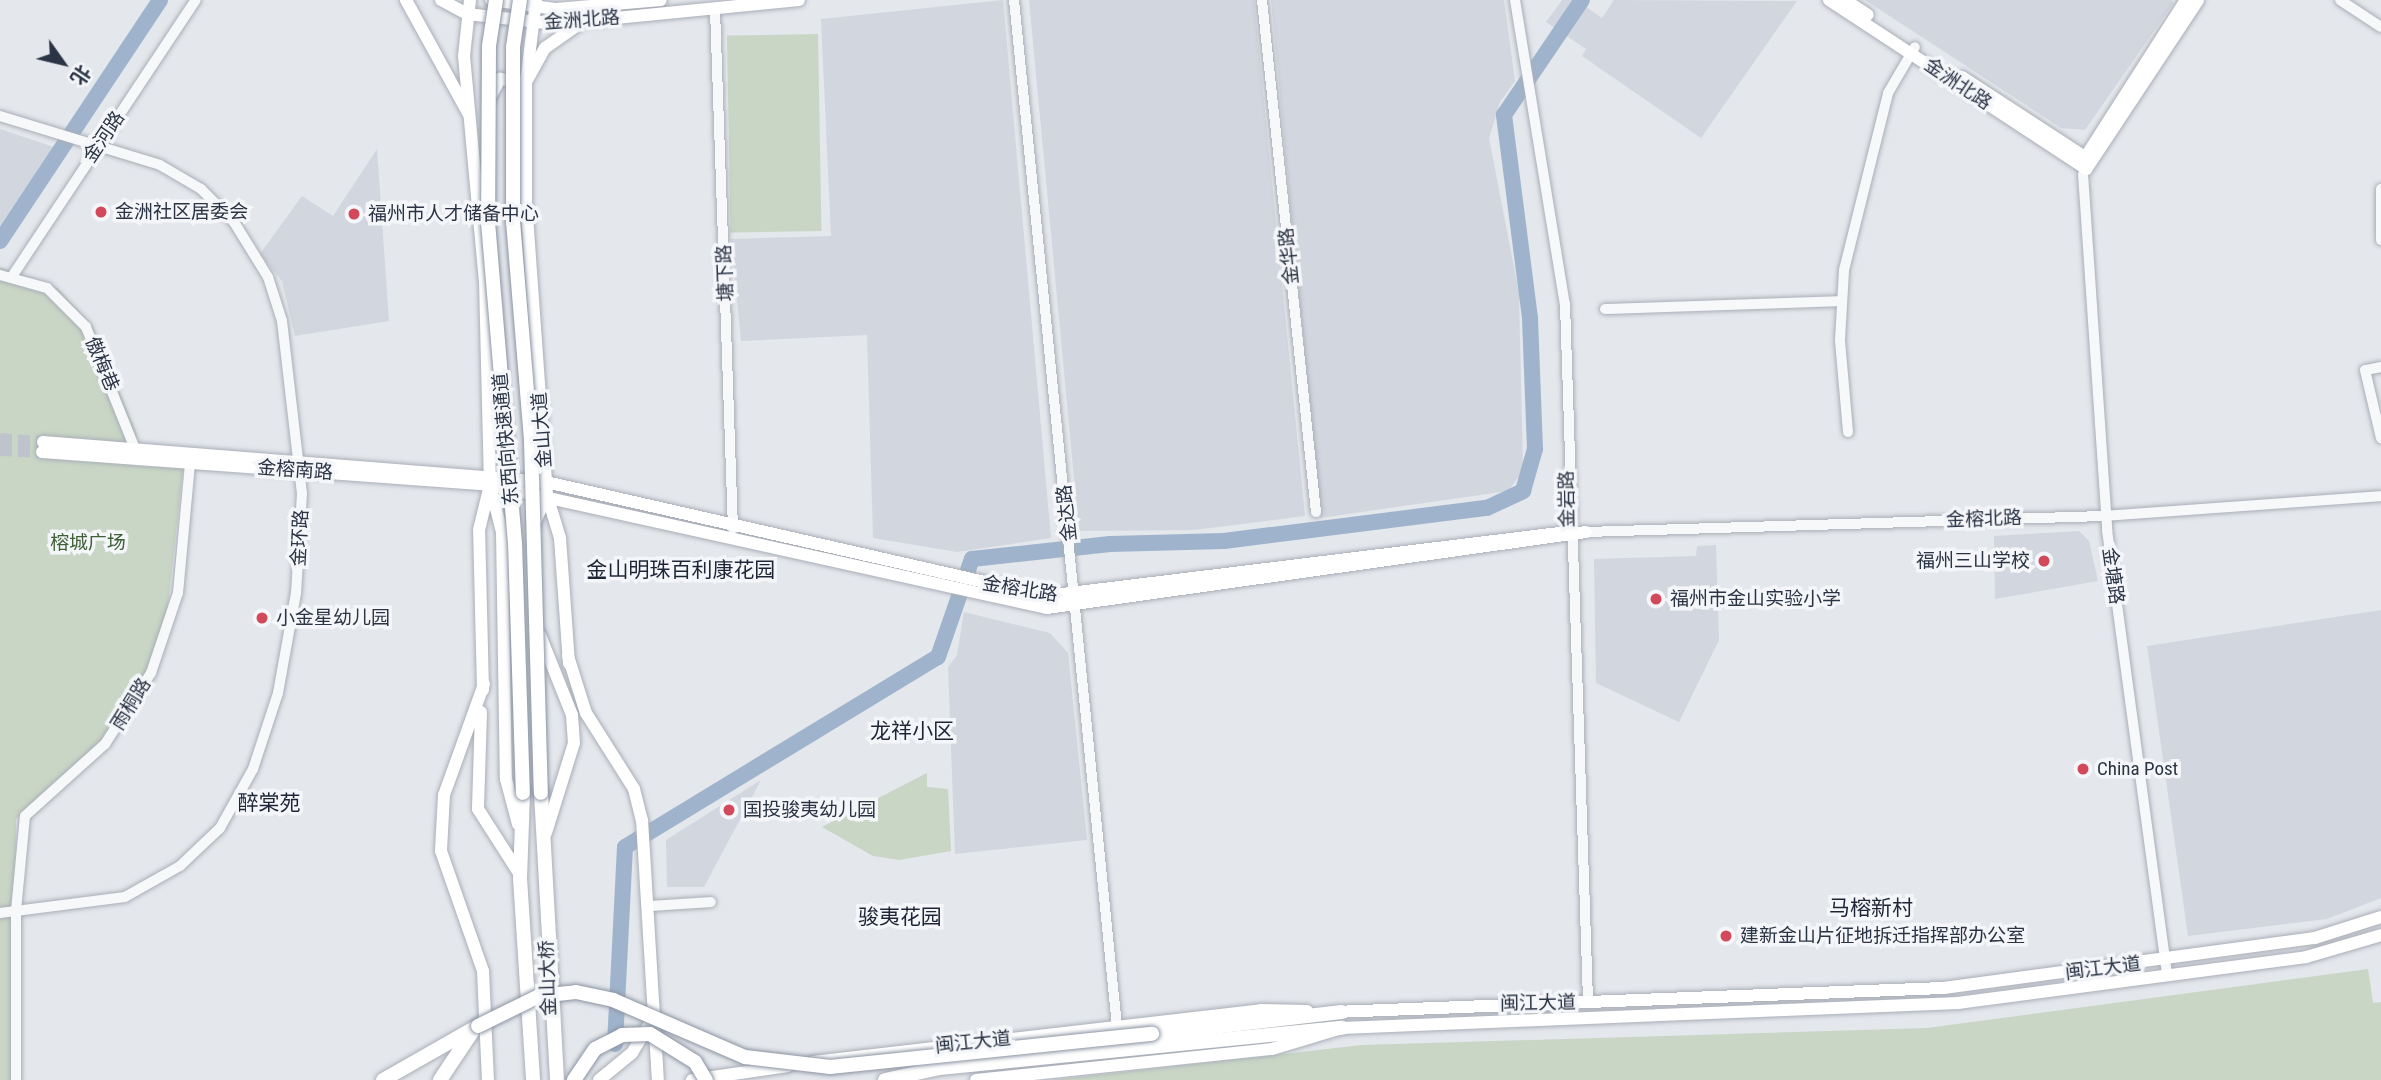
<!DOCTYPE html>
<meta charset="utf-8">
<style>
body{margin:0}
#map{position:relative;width:2381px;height:1080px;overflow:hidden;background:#e4e7ec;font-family:"Roboto Condensed","Noto Sans SC",sans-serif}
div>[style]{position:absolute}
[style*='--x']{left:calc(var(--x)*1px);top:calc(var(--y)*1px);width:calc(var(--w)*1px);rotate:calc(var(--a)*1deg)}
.built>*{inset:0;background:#d2d6de}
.green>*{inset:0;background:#c9d6c5;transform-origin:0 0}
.river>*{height:16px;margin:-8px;padding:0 8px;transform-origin:8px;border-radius:8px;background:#9fb4cc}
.major-tunnel>*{height:12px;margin-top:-6px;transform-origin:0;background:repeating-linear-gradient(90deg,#bfc3cb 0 12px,transparent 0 18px)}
.roads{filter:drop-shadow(0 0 2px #a9aeb7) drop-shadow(0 0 2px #a9aeb7)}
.minor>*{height:10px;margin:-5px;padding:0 5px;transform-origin:5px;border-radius:5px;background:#f7f8fa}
.major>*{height:12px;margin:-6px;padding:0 6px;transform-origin:6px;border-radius:6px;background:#fff}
.highway>*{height:14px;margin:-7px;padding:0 7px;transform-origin:7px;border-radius:7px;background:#fff}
.bridges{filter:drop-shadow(0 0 2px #8b94a3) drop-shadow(0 0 2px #8b94a3)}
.highway-bridge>*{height:14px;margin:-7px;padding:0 7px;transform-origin:7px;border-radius:7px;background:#fff}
.dots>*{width:19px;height:19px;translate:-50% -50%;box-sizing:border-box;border:4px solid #f4f6f9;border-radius:50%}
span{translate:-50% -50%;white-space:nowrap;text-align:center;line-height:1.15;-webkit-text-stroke:7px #f4f6f9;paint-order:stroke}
.street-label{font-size:19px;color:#2b3445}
.poi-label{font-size:19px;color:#2b3445}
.left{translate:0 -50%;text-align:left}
.right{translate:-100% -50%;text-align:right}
.park-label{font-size:19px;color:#3f6138}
.neighbourhood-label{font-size:21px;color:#1d2536}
.north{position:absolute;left:28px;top:28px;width:70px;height:70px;-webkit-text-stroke:5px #f4f6f9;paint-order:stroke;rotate:124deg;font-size:19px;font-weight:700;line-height:28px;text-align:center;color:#2b3445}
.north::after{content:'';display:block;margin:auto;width:24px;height:32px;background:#2b3445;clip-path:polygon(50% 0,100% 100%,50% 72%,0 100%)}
</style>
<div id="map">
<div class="built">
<i style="clip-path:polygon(1003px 0,1051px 538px,957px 552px,873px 538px,867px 335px,741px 341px,731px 239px,831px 236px,821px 19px)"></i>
<i style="clip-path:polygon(1029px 0,1254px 0,1305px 516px,1194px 530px,1079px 531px)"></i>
<i style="clip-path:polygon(1271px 0,1504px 0,1515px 81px,1500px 102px,1489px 138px,1519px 293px,1523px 471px,1508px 491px,1320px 518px)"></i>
<i style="clip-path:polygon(1562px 0,1576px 0,1602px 18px,1614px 0,1797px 1px,1701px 138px,1582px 56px,1586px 49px,1546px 22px)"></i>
<i style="clip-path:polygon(1865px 0,2171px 0,2174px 2px,2085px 130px,2061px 128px)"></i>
<i style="clip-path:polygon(0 129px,54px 147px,0 226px)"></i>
<i style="clip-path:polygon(377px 149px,389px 321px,295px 336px,282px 281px,260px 254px,302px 196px,333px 216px)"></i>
<i style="clip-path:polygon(2079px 531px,2089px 541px,2098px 581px,1995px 599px,1994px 536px)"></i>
<i style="clip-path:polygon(1716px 545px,1719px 640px,1679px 722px,1596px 683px,1594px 559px,1696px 556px,1697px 546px)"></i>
<i style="clip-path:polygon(2381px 610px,2381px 898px,2327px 919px,2188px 936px,2147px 646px)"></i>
<i style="clip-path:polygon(964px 612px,1050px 633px,1068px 653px,1087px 840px,955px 854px,948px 667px,957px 655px)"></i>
<i style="clip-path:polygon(761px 780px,704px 887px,667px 887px,666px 840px)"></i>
</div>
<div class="green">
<i style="left:818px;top:34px;width:197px;height:91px;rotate:89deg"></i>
<i style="clip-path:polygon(0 267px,58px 288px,93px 327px,137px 434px,135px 466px,183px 468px,167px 614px,149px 670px,93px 753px,16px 819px,13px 1080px,0 1080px)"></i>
<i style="clip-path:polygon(927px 773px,927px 787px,948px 789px,951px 851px,899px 860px,873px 856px,822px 827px)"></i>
<i style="clip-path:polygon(2368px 969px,2373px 1003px,2381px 1002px,2381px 1080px,1052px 1080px,1362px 1045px,1927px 1028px)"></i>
</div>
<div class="river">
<i style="--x:0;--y:241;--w:289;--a:-56.4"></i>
<i style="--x:615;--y:1044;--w:197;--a:-87.1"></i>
<i style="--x:625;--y:847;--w:366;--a:-31.3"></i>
<i style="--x:938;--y:657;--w:104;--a:-70.9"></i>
<i style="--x:972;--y:559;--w:139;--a:-6.2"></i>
<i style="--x:1110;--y:544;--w:114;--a:-1.5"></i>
<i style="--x:1224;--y:541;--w:265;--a:-7.2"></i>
<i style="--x:1487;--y:508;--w:40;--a:-25"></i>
<i style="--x:1523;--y:491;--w:44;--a:-74.1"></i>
<i style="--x:1535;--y:449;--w:131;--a:-92.2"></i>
<i style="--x:1530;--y:318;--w:205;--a:-97.3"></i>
<i style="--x:1504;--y:115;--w:139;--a:-55.9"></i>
</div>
<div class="major-tunnel">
<i style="--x:0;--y:439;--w:43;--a:4"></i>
<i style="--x:0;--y:450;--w:42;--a:2.7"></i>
</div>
<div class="roads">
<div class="minor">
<i style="--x:1014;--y:0;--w:1031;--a:84.27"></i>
<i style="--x:1262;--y:0;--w:515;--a:83.98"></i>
<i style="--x:1515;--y:0;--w:308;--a:80.7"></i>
<i style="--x:1565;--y:304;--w:698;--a:88.11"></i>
<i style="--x:2340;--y:0;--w:49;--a:33.4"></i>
<i style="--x:715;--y:9;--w:520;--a:88.02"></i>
<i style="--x:0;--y:116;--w:167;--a:17"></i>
<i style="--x:160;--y:165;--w:48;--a:30.3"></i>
<i style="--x:201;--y:189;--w:47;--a:45"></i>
<i style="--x:234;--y:222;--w:65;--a:58.3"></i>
<i style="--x:268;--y:277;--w:46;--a:72.3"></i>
<i style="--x:282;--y:321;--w:173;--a:83.4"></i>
<i style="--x:302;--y:493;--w:100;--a:93.4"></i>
<i style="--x:296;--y:593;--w:102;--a:100.2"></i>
<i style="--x:278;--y:693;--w:80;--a:108.2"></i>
<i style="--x:253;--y:769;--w:68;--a:119.2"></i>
<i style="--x:220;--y:828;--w:55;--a:136.5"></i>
<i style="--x:180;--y:866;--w:63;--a:150.6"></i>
<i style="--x:125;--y:897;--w:126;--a:172.7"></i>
<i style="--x:2083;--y:174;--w:357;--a:86.1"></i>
<i style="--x:2107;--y:530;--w:450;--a:82.3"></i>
<i style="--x:2381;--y:189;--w:51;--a:90"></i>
<i style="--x:0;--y:275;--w:49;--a:15.5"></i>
<i style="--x:47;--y:288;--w:55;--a:45"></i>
<i style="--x:86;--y:327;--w:131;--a:68.1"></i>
<i style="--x:13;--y:275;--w:330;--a:-56.4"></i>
<i style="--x:1605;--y:309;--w:235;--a:-1.9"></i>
<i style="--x:2381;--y:367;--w:16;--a:169"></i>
<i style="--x:2365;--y:370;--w:70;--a:76.8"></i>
<i style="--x:1848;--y:432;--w:92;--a:-95"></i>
<i style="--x:1840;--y:340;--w:70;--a:-86.7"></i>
<i style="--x:1844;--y:270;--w:182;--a:-76"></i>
<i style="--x:1888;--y:93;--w:53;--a:-59.6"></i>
<i style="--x:1586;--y:532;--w:519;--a:-1.77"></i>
<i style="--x:2105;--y:516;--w:277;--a:-4.1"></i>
<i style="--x:651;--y:906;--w:60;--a:-3.8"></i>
<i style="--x:16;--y:1080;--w:169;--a:-90"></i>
<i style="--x:16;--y:911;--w:95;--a:-84.6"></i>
<i style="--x:25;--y:816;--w:108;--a:-42"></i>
<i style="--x:105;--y:744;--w:85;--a:-57.1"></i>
<i style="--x:151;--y:673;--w:84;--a:-71.4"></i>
<i style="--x:178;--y:593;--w:131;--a:-84.7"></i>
</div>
<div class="major">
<i style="--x:406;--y:0;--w:129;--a:61.2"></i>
<i style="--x:441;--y:0;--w:30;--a:28"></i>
<i style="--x:467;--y:14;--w:89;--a:6.5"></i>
<i style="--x:555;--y:24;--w:245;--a:-5.6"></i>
<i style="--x:470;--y:0;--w:56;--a:96.1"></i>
<i style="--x:464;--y:56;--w:226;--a:84.7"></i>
<i style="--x:485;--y:281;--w:204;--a:88.6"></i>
<i style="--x:490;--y:485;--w:49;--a:75.7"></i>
<i style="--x:502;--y:532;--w:247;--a:89.1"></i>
<i style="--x:506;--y:779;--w:47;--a:75.1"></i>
<i style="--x:491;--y:0;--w:66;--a:7.9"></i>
<i style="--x:556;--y:9;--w:105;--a:-4.9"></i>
<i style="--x:1829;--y:0;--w:308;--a:33.3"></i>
<i style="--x:1845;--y:0;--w:27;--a:33"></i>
<i style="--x:1962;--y:77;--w:154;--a:33.1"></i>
<i style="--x:490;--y:97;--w:21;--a:-61"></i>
<i style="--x:500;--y:79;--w:26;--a:7"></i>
<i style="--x:526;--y:82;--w:39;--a:-61"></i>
<i style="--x:545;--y:48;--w:42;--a:-35.2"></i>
<i style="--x:2083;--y:161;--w:191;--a:-57.4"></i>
<i style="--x:2087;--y:168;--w:201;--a:-56.5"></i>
<i style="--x:43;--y:442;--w:505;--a:4.55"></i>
<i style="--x:546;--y:482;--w:513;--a:12.84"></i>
<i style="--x:1046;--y:596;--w:525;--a:-7"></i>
<i style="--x:42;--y:452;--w:449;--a:4.2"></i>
<i style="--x:490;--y:485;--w:570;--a:12.45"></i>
<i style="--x:1047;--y:608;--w:544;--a:-8.03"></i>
<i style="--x:547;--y:495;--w:45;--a:73.2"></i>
<i style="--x:560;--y:538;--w:126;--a:85.9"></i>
<i style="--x:534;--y:524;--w:32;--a:-66"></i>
<i style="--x:547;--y:495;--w:294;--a:-94.1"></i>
<i style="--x:526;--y:202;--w:120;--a:-90"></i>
<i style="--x:526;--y:82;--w:83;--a:-83"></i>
<i style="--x:540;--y:635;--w:86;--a:68.2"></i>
<i style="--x:572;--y:715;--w:28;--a:86"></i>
<i style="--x:574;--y:743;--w:94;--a:107.3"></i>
<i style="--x:568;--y:656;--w:60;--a:72.5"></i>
<i style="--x:586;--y:713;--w:90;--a:57.7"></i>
<i style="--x:634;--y:789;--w:32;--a:76"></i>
<i style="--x:642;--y:820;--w:260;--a:86.5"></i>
<i style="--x:484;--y:684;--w:118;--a:109.8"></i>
<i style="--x:444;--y:795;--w:56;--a:93.1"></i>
<i style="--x:441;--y:851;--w:127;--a:70.7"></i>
<i style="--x:483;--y:971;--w:109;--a:87.4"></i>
<i style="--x:483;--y:690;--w:160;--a:-91.4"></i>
<i style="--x:479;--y:530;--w:42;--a:-76.3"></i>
<i style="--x:481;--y:712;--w:97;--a:91.8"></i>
<i style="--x:478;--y:809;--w:76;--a:57.4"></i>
<i style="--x:1335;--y:1012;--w:609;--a:-2.26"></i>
<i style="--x:1944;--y:988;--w:374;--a:-7.7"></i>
<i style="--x:2315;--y:938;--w:69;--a:-17.7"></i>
<i style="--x:813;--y:1062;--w:451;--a:-6.6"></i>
<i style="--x:1261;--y:1010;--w:46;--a:1.2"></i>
<i style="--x:599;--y:1080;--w:43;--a:-39.3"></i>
<i style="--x:632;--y:1053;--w:31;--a:-59"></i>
<i style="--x:692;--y:1080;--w:97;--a:-8.3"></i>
<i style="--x:976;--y:1080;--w:298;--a:-6"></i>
<i style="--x:1272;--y:1049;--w:73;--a:-16.7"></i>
<i style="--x:1342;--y:1028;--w:617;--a:-2.32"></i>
<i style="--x:1958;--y:1003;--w:351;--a:-7.5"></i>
<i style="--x:2306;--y:957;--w:78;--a:-16.3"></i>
</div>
<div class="highway">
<i style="--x:523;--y:793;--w:85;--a:92"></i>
<i style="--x:520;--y:878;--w:202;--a:86.3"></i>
<i style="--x:541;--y:793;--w:287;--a:86.8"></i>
<i style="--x:1152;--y:1034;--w:191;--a:-6.6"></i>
<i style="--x:383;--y:1080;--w:109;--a:-29.6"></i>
<i style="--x:440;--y:1080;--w:58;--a:-56.3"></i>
<i style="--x:885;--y:1080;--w:55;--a:-12.5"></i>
<i style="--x:939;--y:1068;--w:405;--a:-5.7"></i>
</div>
</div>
<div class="bridges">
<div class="highway-bridge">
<i style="--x:496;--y:0;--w:47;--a:98.7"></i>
<i style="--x:489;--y:46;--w:176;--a:90.3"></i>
<i style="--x:488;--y:222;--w:322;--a:85.2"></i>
<i style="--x:515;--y:543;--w:250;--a:88.2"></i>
<i style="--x:520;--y:0;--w:48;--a:98.5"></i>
<i style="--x:513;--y:47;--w:174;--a:90"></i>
<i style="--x:513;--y:221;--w:221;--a:85.3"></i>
<i style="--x:531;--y:441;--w:352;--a:88.4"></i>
<i style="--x:478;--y:1026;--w:68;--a:-26.2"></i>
<i style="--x:539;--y:996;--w:37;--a:-6"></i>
<i style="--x:576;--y:992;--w:38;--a:12"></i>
<i style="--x:613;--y:1000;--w:144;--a:23.4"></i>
<i style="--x:745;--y:1057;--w:86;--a:6.7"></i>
<i style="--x:830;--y:1067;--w:324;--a:-5.9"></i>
<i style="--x:574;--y:1080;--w:37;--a:-56"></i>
<i style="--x:595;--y:1049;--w:30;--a:-27"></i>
<i style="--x:622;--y:1035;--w:28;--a:-2"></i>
<i style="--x:650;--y:1034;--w:53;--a:31.9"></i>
<i style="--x:695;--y:1062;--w:21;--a:59"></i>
</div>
</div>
<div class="dots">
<i style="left:101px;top:212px;background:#d1495b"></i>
<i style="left:354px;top:214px;background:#d1495b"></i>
<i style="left:2044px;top:561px;background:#d1495b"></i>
<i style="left:1656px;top:599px;background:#d1495b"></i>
<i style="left:262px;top:618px;background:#d1495b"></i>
<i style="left:2083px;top:769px;background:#d1495b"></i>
<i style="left:729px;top:810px;background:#d1495b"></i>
<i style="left:1726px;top:936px;background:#d1495b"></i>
</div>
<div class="street-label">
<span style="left:582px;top:20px;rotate:-4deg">金洲北路</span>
<span style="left:1958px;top:84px;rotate:34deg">金洲北路</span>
<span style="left:104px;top:137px;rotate:-56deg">金河路</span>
<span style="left:1289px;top:256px;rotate:-96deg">金华路</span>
<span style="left:725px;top:273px;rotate:-92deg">塘下路</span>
<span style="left:102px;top:364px;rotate:67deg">傲梅巷</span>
<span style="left:542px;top:430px;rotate:-94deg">金山大道</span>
<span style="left:506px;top:439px;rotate:-95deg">东西向快速通道</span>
<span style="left:295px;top:470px;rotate:4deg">金榕南路</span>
<span style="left:1567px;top:499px;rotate:-91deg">金岩路</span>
<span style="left:1067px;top:513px;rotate:-96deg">金达路</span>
<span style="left:1984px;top:519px;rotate:-2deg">金榕北路</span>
<span style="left:300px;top:538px;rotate:-87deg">金环路</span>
<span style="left:2113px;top:576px;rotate:82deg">金塘路</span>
<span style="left:1020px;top:589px;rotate:9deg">金榕北路</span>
<span style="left:131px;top:704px;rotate:-58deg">雨桐路</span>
<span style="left:2103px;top:968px;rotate:-7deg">闽江大道</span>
<span style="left:548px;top:978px;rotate:-92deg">金山大桥</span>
<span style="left:1538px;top:1003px;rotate:-1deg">闽江大道</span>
<span style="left:973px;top:1042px;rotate:-6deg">闽江大道</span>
</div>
<div class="poi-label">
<span class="left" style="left:115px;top:212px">金洲社区居委会</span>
<span class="left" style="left:368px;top:214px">福州市人才储备中心</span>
<span class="right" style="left:2030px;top:561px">福州三山学校</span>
<span class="left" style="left:1670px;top:599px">福州市金山实验小学</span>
<span class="left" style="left:276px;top:618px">小金星幼儿园</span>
<span class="left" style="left:2097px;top:769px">China Post</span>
<span class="left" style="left:743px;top:810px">国投骏夷幼儿园</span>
<span class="left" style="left:1740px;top:936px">建新金山片征地拆迁指挥部办公室</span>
</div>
<div class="park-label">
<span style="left:88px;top:543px">榕城广场</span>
</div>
<div class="neighbourhood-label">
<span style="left:681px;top:570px">金山明珠百利康花园</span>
<span style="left:912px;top:731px">龙祥小区</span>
<span style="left:269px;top:803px">醉棠苑</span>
<span style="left:1871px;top:908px">马榕新村</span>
<span style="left:900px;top:917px">骏夷花园</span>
</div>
<div class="north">北</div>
</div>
